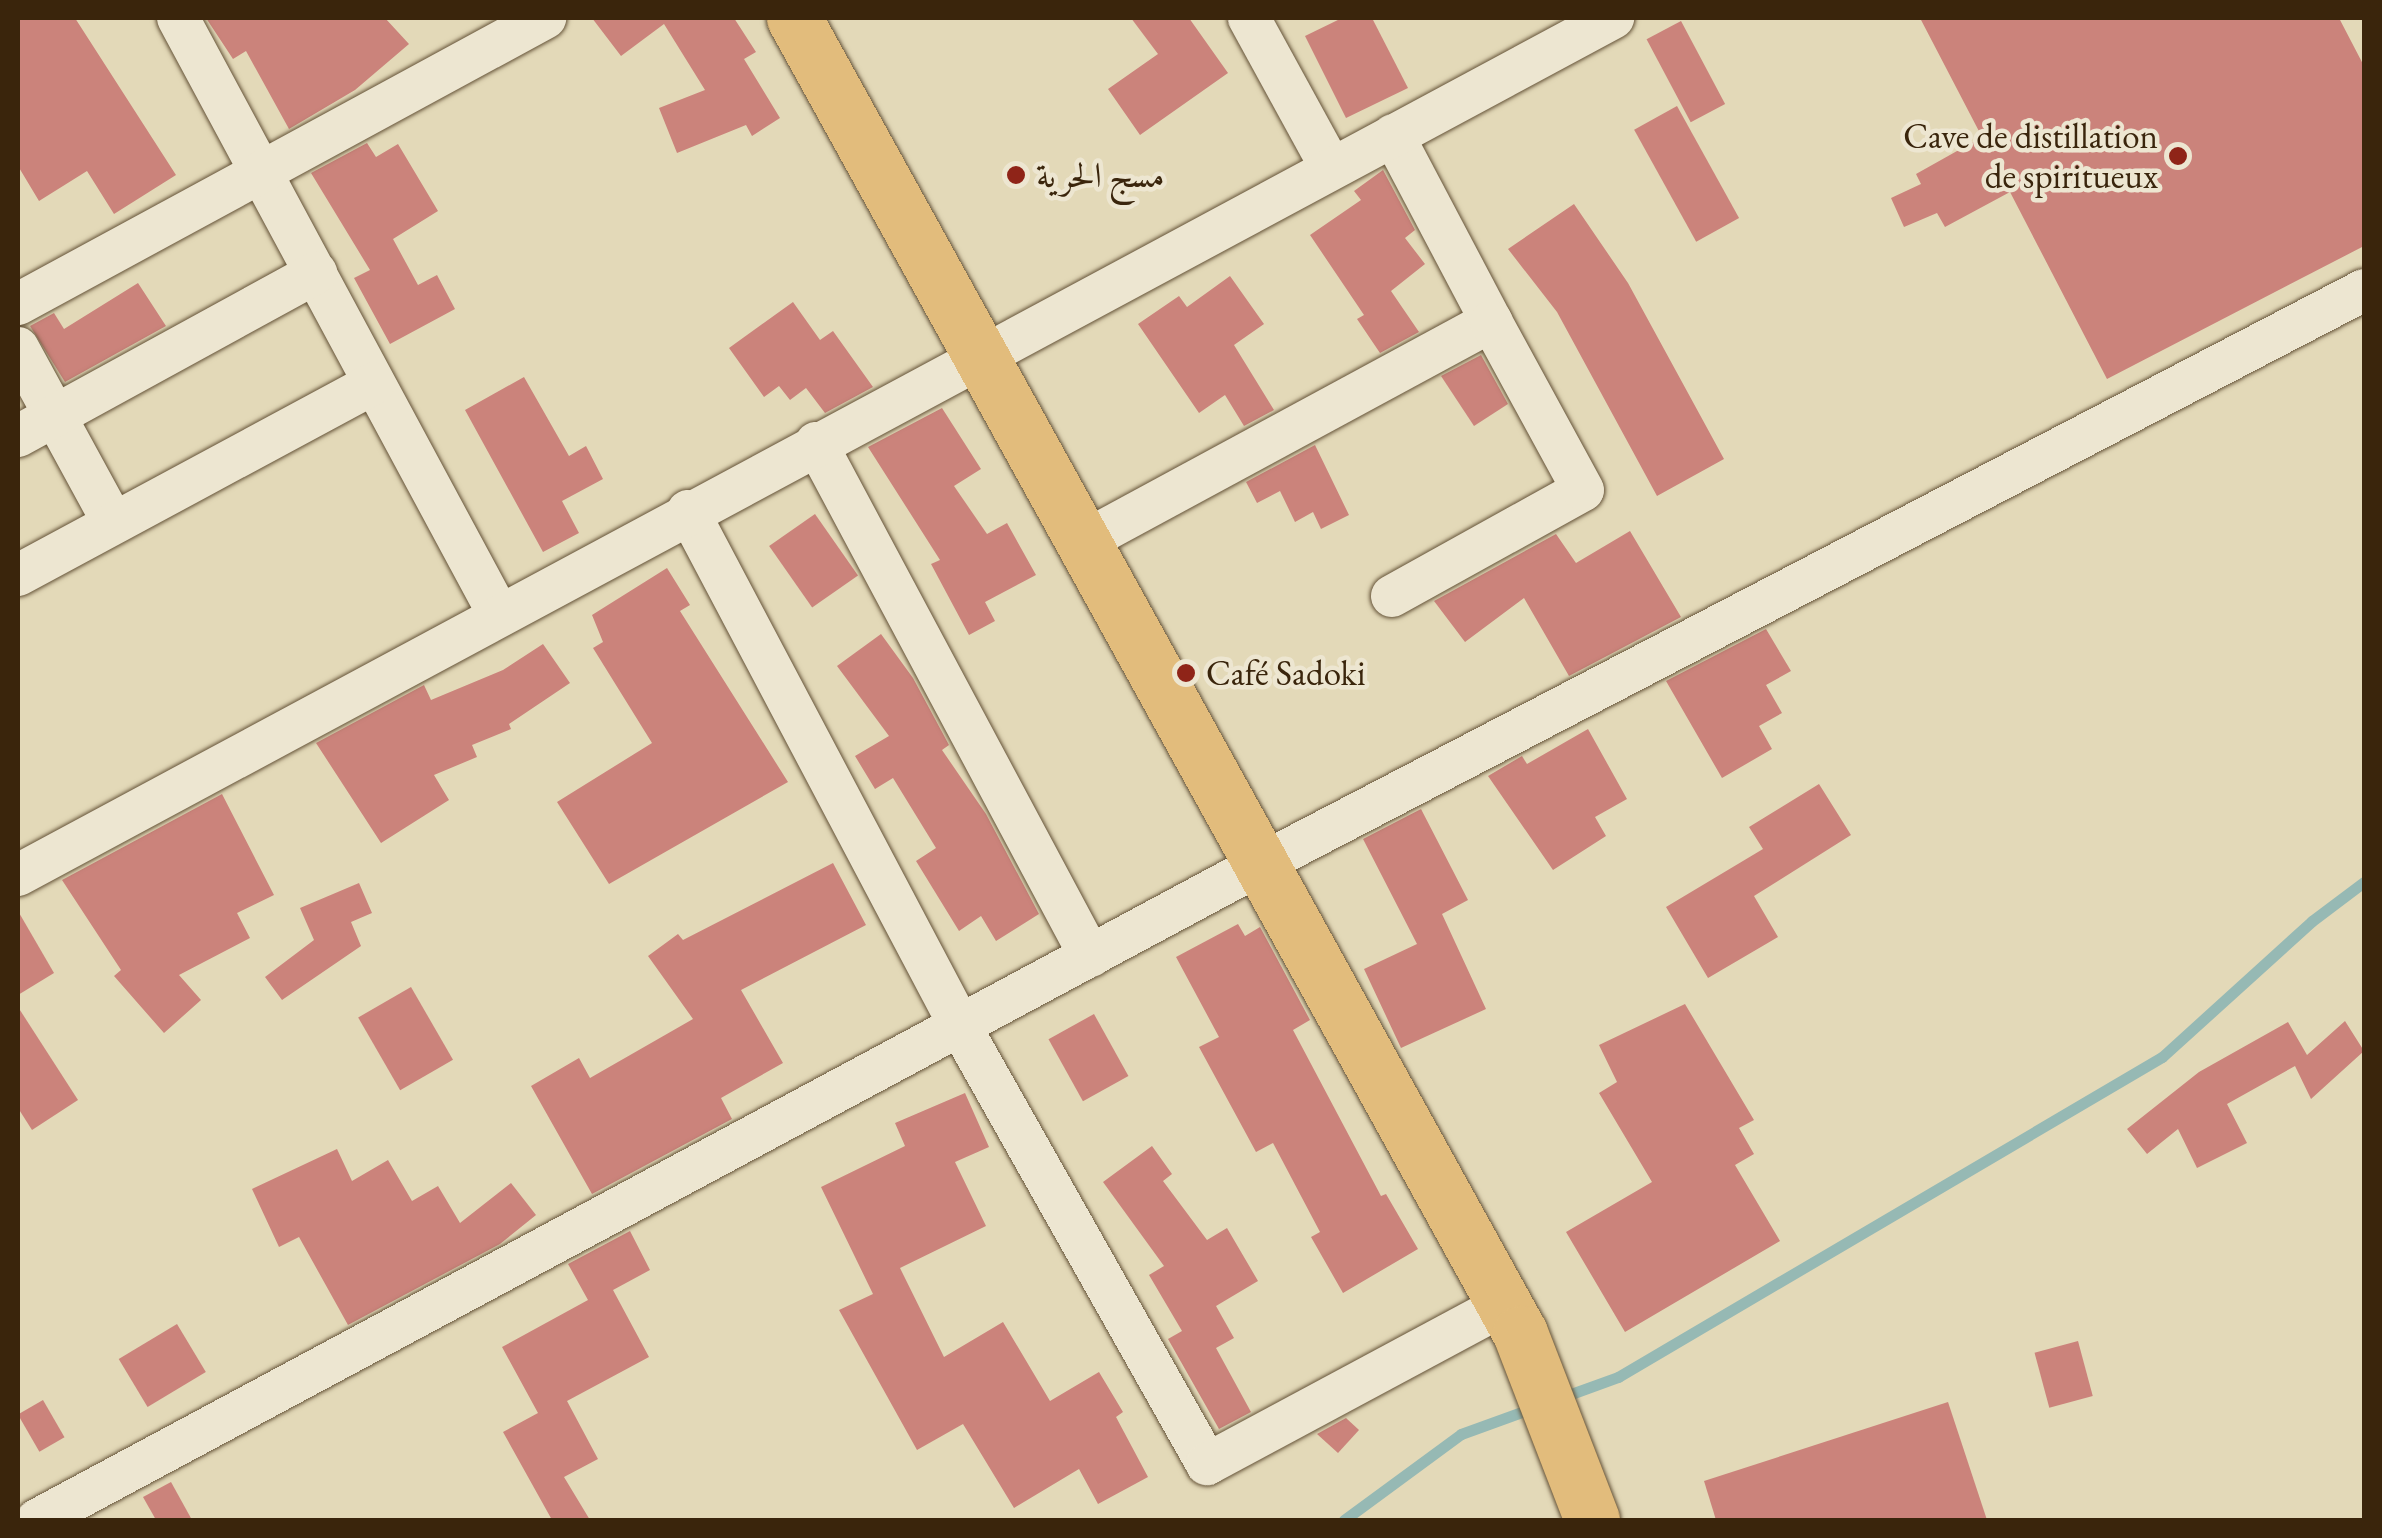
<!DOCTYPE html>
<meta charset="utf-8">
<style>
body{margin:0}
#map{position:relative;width:2382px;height:1538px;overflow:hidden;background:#e3d9b8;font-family:"EB Garamond",Amiri,serif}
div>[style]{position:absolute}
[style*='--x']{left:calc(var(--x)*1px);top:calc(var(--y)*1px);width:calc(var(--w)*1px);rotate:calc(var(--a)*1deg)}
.stream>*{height:11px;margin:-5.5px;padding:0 5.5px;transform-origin:5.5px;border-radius:5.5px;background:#96b9b4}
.building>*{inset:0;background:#cb837b;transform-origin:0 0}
.roads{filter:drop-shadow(0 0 2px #645237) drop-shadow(0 0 2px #645237)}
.minor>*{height:42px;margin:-21px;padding:0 21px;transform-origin:21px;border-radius:21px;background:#ede6d1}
.primary>*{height:55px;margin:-27.5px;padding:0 27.5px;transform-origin:27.5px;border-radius:27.5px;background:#e2bc7c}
.dots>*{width:28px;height:28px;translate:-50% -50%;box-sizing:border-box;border:5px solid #ede6d1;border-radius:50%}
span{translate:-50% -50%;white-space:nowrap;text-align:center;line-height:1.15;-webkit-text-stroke:9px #ede6d1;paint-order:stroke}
.poi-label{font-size:35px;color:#3a250c}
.right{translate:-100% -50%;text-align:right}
.left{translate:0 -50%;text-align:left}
.frame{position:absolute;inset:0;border:20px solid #3a250c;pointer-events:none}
</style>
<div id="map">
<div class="stream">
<i style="--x:1560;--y:1398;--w:62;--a:-19.9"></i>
<i style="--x:1618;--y:1377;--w:631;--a:-30.47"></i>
<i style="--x:2162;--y:1057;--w:202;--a:-42.2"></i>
<i style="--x:2312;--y:921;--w:65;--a:-36.9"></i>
<i style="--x:1344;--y:1520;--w:145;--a:-36.3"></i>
<i style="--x:1461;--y:1434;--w:77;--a:-19.9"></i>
</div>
<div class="building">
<i style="clip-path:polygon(18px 18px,75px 18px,176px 175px,114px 214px,87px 171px,39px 201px,18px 166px)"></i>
<i style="clip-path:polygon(206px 18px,385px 18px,409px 44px,355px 90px,289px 129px,246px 51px,233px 59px)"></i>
<i style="clip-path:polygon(592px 18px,734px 18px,756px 52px,744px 59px,780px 118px,752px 136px,746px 125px,677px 153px,659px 108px,705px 90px,664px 24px,621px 56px)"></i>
<i style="clip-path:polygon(1131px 18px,1189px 18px,1228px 73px,1140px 135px,1108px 89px,1158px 54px)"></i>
<i style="clip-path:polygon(1342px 18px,1372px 18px,1408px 88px,1346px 118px,1305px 36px)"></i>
<i style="clip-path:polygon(1920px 18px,2339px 18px,2364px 66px,2364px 246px,2107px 379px,2010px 192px,1945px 227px,1937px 213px,1904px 227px,1891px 198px,1921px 184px,1916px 174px,1982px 137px)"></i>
<i style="left:1681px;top:21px;width:94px;height:39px;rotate:62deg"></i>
<i style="left:1677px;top:106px;width:128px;height:49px;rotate:61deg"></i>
<i style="clip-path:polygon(367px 143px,376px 157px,398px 144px,438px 211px,393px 239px,418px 285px,437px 275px,455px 309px,390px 344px,354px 278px,370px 270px,311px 173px)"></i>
<i style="clip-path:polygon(1383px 170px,1415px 230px,1405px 238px,1425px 264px,1391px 291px,1419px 332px,1380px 353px,1357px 319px,1364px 315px,1310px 235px,1361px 200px,1354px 191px)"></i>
<i style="clip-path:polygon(1574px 204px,1628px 283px,1724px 459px,1657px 496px,1557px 312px,1508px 249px)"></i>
<i style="clip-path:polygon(1230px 276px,1264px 324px,1234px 345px,1274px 410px,1244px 426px,1225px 395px,1199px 413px,1138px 324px,1179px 296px,1187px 307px)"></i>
<i style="clip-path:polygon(138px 283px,166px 326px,65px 382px,30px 326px,54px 313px,64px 329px)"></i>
<i style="clip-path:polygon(793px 302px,820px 340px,833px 331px,873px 387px,825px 413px,806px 388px,790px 400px,779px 386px,764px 397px,729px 348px)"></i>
<i style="clip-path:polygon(1481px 355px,1508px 404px,1474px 426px,1441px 376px)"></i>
<i style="clip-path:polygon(524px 377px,569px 456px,586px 446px,603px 479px,562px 501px,579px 533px,543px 552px,465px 410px)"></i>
<i style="clip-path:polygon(942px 408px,981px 469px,954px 486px,987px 534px,1007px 523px,1036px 575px,985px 602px,995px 621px,969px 635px,931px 564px,940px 560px,868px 447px)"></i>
<i style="clip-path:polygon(1315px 445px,1349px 515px,1321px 529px,1313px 512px,1295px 522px,1280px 491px,1257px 503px,1246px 482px)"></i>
<i style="left:815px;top:514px;width:75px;height:56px;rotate:55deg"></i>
<i style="clip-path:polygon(1630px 531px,1681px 617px,1569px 676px,1524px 598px,1465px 642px,1434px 601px,1556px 534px,1576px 563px)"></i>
<i style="clip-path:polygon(667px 568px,690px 605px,680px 611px,788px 782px,609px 884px,557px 802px,652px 743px,593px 648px,603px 642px,592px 615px)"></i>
<i style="clip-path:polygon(1766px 629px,1791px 671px,1766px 685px,1782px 713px,1759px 726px,1772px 749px,1722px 778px,1666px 681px)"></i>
<i style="clip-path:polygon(881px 634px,913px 678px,949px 745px,942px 750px,986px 814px,1039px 914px,996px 941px,981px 916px,959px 931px,916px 861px,936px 848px,893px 778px,875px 789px,855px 756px,889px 736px,837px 666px)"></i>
<i style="clip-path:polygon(543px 644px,570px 683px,509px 724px,511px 729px,472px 745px,477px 757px,434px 775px,449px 800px,381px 843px,316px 743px,424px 685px,431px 700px,503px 670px)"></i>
<i style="clip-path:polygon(1588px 729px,1627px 799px,1595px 817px,1606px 836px,1553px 870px,1488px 776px,1522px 756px,1527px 764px)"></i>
<i style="clip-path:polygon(1819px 784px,1851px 835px,1754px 896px,1778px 937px,1708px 978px,1666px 907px,1763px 849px,1749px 827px)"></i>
<i style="clip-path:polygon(222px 794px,274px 895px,237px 913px,250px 938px,179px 975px,201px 1000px,164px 1033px,114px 976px,121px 970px,62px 880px)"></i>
<i style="clip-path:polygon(1421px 809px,1468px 900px,1442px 914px,1486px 1009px,1401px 1048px,1364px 969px,1417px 944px,1363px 839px)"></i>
<i style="clip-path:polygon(833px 863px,866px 925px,741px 990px,783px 1063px,721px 1098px,732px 1119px,592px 1194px,531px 1086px,579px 1058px,590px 1078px,693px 1019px,648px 956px,678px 934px,683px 940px)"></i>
<i style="clip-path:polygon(359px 883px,372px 913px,351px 922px,361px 946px,282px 1000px,265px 977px,314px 940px,300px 908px)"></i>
<i style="clip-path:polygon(18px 911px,54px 973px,18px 995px)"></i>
<i style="clip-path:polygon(1238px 924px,1245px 936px,1260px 927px,1310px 1020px,1293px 1030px,1381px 1196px,1386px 1194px,1418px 1249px,1343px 1293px,1311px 1237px,1320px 1232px,1273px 1143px,1256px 1152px,1199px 1047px,1219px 1037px,1176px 957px)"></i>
<i style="left:411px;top:987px;width:84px;height:61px;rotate:60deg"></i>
<i style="clip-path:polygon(1685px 1004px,1754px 1120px,1739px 1128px,1754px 1154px,1735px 1165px,1780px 1241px,1625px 1332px,1566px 1232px,1652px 1182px,1599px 1093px,1617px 1082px,1599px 1045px)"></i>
<i style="clip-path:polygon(18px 1007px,78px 1100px,32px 1130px,18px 1108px)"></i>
<i style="left:1094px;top:1014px;width:71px;height:52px;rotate:61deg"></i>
<i style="clip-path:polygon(2345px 1021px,2364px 1051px,2311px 1099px,2295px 1066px,2227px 1104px,2247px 1143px,2197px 1168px,2178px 1129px,2147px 1154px,2127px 1129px,2199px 1072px,2288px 1022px,2307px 1055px)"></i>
<i style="clip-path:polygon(965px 1093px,989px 1147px,955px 1162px,986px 1226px,900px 1268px,944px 1357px,1003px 1322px,1050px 1401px,1099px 1372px,1123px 1412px,1116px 1417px,1148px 1477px,1098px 1504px,1079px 1469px,1014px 1508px,963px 1424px,917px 1450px,839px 1310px,873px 1294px,821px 1187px,905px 1146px,895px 1123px)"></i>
<i style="clip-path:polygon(1152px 1146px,1172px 1174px,1163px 1181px,1207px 1240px,1227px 1228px,1258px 1281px,1216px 1306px,1234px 1338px,1216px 1348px,1251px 1412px,1219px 1429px,1168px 1339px,1182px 1331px,1149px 1275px,1164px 1266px,1103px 1182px)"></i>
<i style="clip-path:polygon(337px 1149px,352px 1181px,388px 1160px,412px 1201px,438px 1186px,460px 1223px,511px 1183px,536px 1215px,500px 1244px,348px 1325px,299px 1237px,279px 1247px,252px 1189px)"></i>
<i style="clip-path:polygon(630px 1231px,650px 1270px,613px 1290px,649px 1357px,567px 1401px,598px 1459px,564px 1477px,590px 1520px,552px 1520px,503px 1432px,538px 1413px,502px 1347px,588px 1300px,568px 1264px)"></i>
<i style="left:177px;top:1324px;width:56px;height:68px;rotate:59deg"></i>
<i style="left:2078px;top:1341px;width:57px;height:45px;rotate:75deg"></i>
<i style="left:43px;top:1400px;width:43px;height:29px;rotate:60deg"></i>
<i style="clip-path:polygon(1948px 1402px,1987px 1520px,1716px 1520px,1704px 1481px)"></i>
<i style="clip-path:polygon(1346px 1418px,1359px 1430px,1338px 1453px,1317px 1434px)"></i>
<i style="clip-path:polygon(171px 1482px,192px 1520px,156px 1520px,143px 1497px)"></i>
</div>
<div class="roads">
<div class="minor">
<i style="--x:178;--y:18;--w:676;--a:61.73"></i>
<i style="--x:1249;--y:18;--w:171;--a:61.3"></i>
<i style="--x:18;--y:304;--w:600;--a:-28.49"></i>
<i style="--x:18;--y:348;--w:198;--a:61.4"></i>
<i style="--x:18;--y:436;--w:340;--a:-28.7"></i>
<i style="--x:816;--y:443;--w:582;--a:61.89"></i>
<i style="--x:688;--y:511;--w:582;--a:62.16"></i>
<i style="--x:960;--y:1026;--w:503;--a:60.58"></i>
<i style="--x:1207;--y:1464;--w:335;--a:-28.2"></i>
<i style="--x:1083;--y:542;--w:464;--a:-28.4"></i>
<i style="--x:1491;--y:321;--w:210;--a:-117.8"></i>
<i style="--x:18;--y:575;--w:404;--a:-28.3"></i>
<i style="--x:1392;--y:596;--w:218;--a:-29"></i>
<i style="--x:1583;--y:490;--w:192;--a:-118.6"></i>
<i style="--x:18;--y:875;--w:1811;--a:-28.25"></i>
<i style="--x:37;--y:1520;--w:1391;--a:-28.19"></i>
<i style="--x:1263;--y:863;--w:1241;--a:-27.49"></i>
</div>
<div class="primary">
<i style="--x:794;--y:18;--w:1502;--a:61.1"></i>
<i style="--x:1520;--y:1333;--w:200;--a:68.9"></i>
</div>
</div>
<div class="dots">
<i style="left:2178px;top:156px;background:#8f2418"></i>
<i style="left:1016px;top:175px;background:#8f2418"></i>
<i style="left:1186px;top:673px;background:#8f2418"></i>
</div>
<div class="poi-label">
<span class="right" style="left:2158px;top:156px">Cave de distillation<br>de spiritueux</span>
<span class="left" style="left:1036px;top:175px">مسج الحرية</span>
<span class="left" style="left:1206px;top:673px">Café Sadoki</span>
</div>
<div class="frame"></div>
</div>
